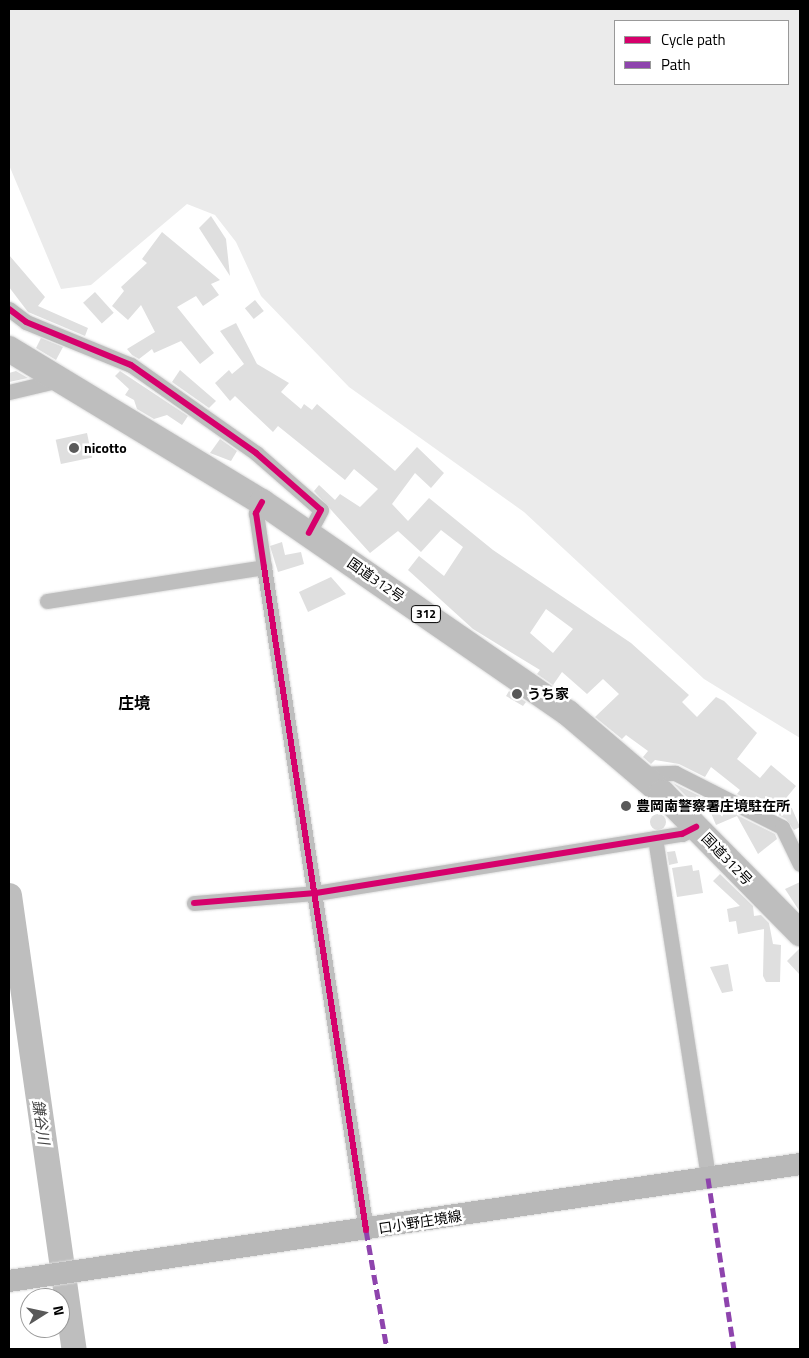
<!DOCTYPE html>
<meta charset="utf-8">
<style>
body{margin:0}
#map{position:relative;width:809px;height:1358px;overflow:hidden;background:#fff;font-family:"Titillium Web","Noto Sans JP",sans-serif}
div>[style]{position:absolute}
[style*='--x']{left:calc(var(--x)*1px);top:calc(var(--y)*1px);width:calc(var(--w)*1px);rotate:calc(var(--a)*1deg)}
.green>*{inset:0;background:#ebebeb}
.river>*{height:25px;margin:-12.5px;padding:0 12.5px;transform-origin:12.5px;border-radius:12.5px;background:#bebebe}
.building>*{inset:0;background:#dfdfdf;transform-origin:0 0}
.round{border-radius:50%}
.roads{filter:drop-shadow(0 0 1px #dbdbdb) drop-shadow(0 0 1px #dbdbdb)}
.minor>*{height:15px;margin:-7.5px;padding:0 7.5px;transform-origin:7.5px;border-radius:7.5px;background:#bebebe}
.secondary>*{height:22px;margin:-11px;padding:0 11px;transform-origin:11px;border-radius:11px;background:#b8b8b8}
.trunk>*{height:26px;margin:-13px;padding:0 13px;transform-origin:13px;border-radius:13px;background:#bebebe}
.quiet>*{height:5px;margin-top:-2.5px;transform-origin:0;background:repeating-linear-gradient(90deg,#8e44ad 0 10px,transparent 0 15px)}
.cycleway>*{height:6px;margin:-3px;padding:0 3px;transform-origin:3px;border-radius:3px;background:#d6006c}
.dots>*{width:14px;height:14px;translate:-50% -50%;box-sizing:border-box;border:2px solid #fff;border-radius:50%}
span{translate:-50% -50%;white-space:nowrap;text-align:center;line-height:1.15;-webkit-text-stroke:5px #fff;paint-order:stroke}
.shield-label span{padding:1px 4px;background:#fff;border:1px solid;border-radius:4px;-webkit-text-stroke-width:0}
.shield-label{font-size:12px;color:#000;font-weight:700}
.poi-label{font-size:14px;color:#000;font-weight:700}
.left{translate:0 -50%;text-align:left}
.street-label{font-size:14px;color:#000}
.water-label{font-size:15px;color:#434343;font-style:italic}
.quarter-label{font-size:16px;color:#000;font-weight:700}
.frame{position:absolute;inset:0;border:10px solid #000;pointer-events:none}
.legend{position:absolute;left:614px;top:20px;width:175px;height:65px;box-sizing:border-box;background:#fff;border:1px solid #999;margin:0;padding:6px 9px;list-style:none;font-size:15px;color:#000}
.legend li{display:flex;align-items:center;gap:10px;height:25px}
.legend b{width:25px;border:1px solid #999}
.north{position:absolute;left:20px;top:1288px;width:50px;height:50px;box-sizing:border-box;background:#fff;border:1px solid #999;border-radius:50%;rotate:80deg;font-size:14px;font-weight:700;line-height:20px;text-align:center;color:#000}
.north::after{content:'';display:block;margin:auto;width:18px;height:22px;background:#595959;clip-path:polygon(50% 0,100% 100%,50% 72%,0 100%)}
</style>
<div id="map">
<div class="green">
<i style="clip-path:polygon(evenodd,9px 9px,800px 9px,800px 738px,704px 679px,524px 512px,349px 387px,261px 296px,236px 242px,215px 215px,187px 204px,91px 285px,61px 289px,9px 165px,9px 9px,615px 21px,788px 21px,788px 84px,615px 84px,615px 21px)"></i>
</div>
<div class="river">
<i style="--x:9;--y:895;--w:459;--a:81.9"></i>
</div>
<div class="building">
<i style="clip-path:polygon(211px 216px,226px 239px,230px 276px,199px 228px)"></i>
<i style="clip-path:polygon(162px 232px,220px 280px,211px 284px,219px 295px,203px 306px,196px 296px,177px 307px,214px 353px,200px 364px,181px 341px,154px 353px,152px 349px,139px 359px,132px 355px,127px 349px,155px 332px,141px 305px,128px 320px,112px 306px,124px 291px,121px 287px,147px 263px,142px 259px)"></i>
<i style="clip-path:polygon(9px 255px,45px 297px,38px 306px,88px 328px,85px 336px,28px 312px,9px 287px)"></i>
<i style="left:95px;top:292px;width:28px;height:16px;rotate:48deg"></i>
<i style="left:255px;top:300px;width:14px;height:13px;rotate:51deg"></i>
<i style="clip-path:polygon(evenodd,236px 323px,257px 364px,289px 383px,281px 392px,301px 409px,304px 404px,312px 410px,317px 404px,395px 471px,417px 447px,444px 473px,431px 488px,415px 473px,392px 504px,408px 521px,429px 498px,493px 550px,631px 643px,689px 695px,682px 702px,697px 717px,716px 697px,724px 701px,757px 733px,737px 759px,760px 778px,771px 765px,796px 786px,787px 797px,800px 827px,794px 830px,786px 819px,737px 794px,740px 790px,711px 767px,705px 777px,679px 764px,655px 760px,651px 764px,643px 757px,648px 751px,626px 735px,622px 739px,595px 717px,619px 694px,603px 679px,587px 694px,562px 672px,553px 685px,537px 674px,540px 670px,473px 629px,408px 570px,419px 556px,444px 576px,463px 547px,441px 530px,421px 552px,398px 531px,370px 553px,314px 491px,319px 485px,335px 500px,340px 494px,360px 507px,378px 489px,354px 469px,345px 480px,278px 426px,273px 432px,235px 396px,230px 401px,215px 383px,229px 370px,232px 374px,244px 364px,220px 331px,236px 323px,546px 609px,573px 629px,553px 653px,530px 633px,546px 609px)"></i>
<i style="clip-path:polygon(41px 338px,63px 347px,56px 360px,36px 348px)"></i>
<i style="clip-path:polygon(180px 370px,216px 401px,209px 408px,172px 382px)"></i>
<i style="clip-path:polygon(16px 371px,28px 378px,9px 382px,9px 373px)"></i>
<i style="clip-path:polygon(120px 371px,188px 416px,182px 425px,167px 415px,154px 419px,137px 409px,134px 400px,125px 395px,129px 389px,115px 376px)"></i>
<i style="left:87px;top:433px;width:25px;height:32px;rotate:78deg"></i>
<i style="clip-path:polygon(220px 439px,237px 451px,231px 461px,210px 453px)"></i>
<i style="clip-path:polygon(282px 542px,285px 555px,301px 552px,304px 564px,278px 572px,270px 546px)"></i>
<i style="clip-path:polygon(331px 577px,346px 594px,308px 612px,299px 592px)"></i>
<i style="clip-path:polygon(509px 691px,526px 702px,523px 706px,506px 696px)"></i>
<i style="clip-path:polygon(673px 783px,706px 799px,701px 808px,694px 804px)"></i>
<i style="clip-path:polygon(723px 808px,775px 834px,777px 839px,758px 854px,737px 816px,716px 825px,711px 813px)"></i>
<i class="round" style="left:650px;top:814px;width:16px;height:16px"></i>
<i style="clip-path:polygon(675px 851px,678px 863px,669px 865px,667px 852px)"></i>
<i style="clip-path:polygon(692px 865px,693px 871px,699px 870px,703px 893px,677px 897px,672px 868px)"></i>
<i style="clip-path:polygon(720px 874px,753px 906px,754px 916px,761px 915px,769px 923px,773px 944px,781px 945px,780px 982px,766px 982px,763px 976px,764px 929px,738px 934px,736px 921px,729px 922px,727px 909px,740px 906px,713px 881px)"></i>
<i style="clip-path:polygon(800px 882px,800px 912px,785px 889px)"></i>
<i style="clip-path:polygon(800px 948px,800px 975px,787px 961px)"></i>
<i style="clip-path:polygon(728px 964px,733px 991px,722px 993px,710px 967px)"></i>
</div>
<div class="roads">
<div class="minor">
<i style="--x:9;--y:309;--w:21;--a:37"></i>
<i style="--x:26;--y:322;--w:113;--a:22.3"></i>
<i style="--x:131;--y:365;--w:153;--a:35.1"></i>
<i style="--x:256;--y:453;--w:86;--a:41.2"></i>
<i style="--x:321;--y:510;--w:26;--a:118"></i>
<i style="--x:9;--y:392;--w:51;--a:-13.5"></i>
<i style="--x:262;--y:502;--w:13;--a:119"></i>
<i style="--x:256;--y:513;--w:55;--a:81.6"></i>
<i style="--x:264;--y:567;--w:671;--a:81.25"></i>
<i style="--x:47;--y:601;--w:220;--a:-8.9"></i>
<i style="--x:640;--y:774;--w:35;--a:-2"></i>
<i style="--x:675;--y:773;--w:120;--a:26.8"></i>
<i style="--x:782;--y:827;--w:41;--a:64.1"></i>
<i style="--x:655;--y:838;--w:344;--a:81.1"></i>
<i style="--x:194;--y:903;--w:122;--a:-4.7"></i>
<i style="--x:316;--y:893;--w:371;--a:-9.2"></i>
<i style="--x:682;--y:834;--w:16;--a:-27"></i>
</div>
<div class="secondary">
<i style="--x:9;--y:1281;--w:800;--a:-8.41"></i>
</div>
<div class="trunk">
<i style="--x:9;--y:349;--w:296;--a:31.2"></i>
<i style="--x:262;--y:502;--w:372;--a:34.6"></i>
<i style="--x:568;--y:713;--w:123;--a:40.4"></i>
<i style="--x:662;--y:793;--w:197;--a:45.4"></i>
</div>
</div>
<div class="quiet">
<i style="--x:708;--y:1178;--w:173;--a:81.4"></i>
<i style="--x:366;--y:1230;--w:121;--a:80"></i>
</div>
<div class="cycleway">
<i style="--x:9;--y:309;--w:21;--a:37"></i>
<i style="--x:26;--y:322;--w:113;--a:22.3"></i>
<i style="--x:131;--y:365;--w:153;--a:35.1"></i>
<i style="--x:256;--y:453;--w:86;--a:41.2"></i>
<i style="--x:321;--y:510;--w:26;--a:118"></i>
<i style="--x:262;--y:502;--w:13;--a:119"></i>
<i style="--x:256;--y:513;--w:55;--a:81.6"></i>
<i style="--x:264;--y:567;--w:671;--a:81.25"></i>
<i style="--x:194;--y:903;--w:122;--a:-4.7"></i>
<i style="--x:316;--y:893;--w:371;--a:-9.2"></i>
<i style="--x:682;--y:834;--w:16;--a:-27"></i>
</div>
<div class="dots">
<i style="left:74px;top:448px;background:#595959"></i>
<i style="left:517px;top:694px;background:#595959"></i>
<i style="left:626px;top:806px;background:#595959"></i>
</div>
<div class="shield-label">
<span style="left:426px;top:614px">312</span>
</div>
<div class="poi-label">
<span class="left" style="left:84px;top:448px">nicotto</span>
<span class="left" style="left:527px;top:694px">うち家</span>
<span class="left" style="left:636px;top:806px">豊岡南警察署庄境駐在所</span>
</div>
<div class="street-label">
<span style="left:376px;top:580px;rotate:35deg">国道312号</span>
<span style="left:727px;top:859px;rotate:46deg">国道312号</span>
<span style="left:420px;top:1222px;rotate:-9deg">口小野庄境線</span>
</div>
<div class="water-label">
<span style="left:41px;top:1122px;rotate:82deg">鎌谷川</span>
</div>
<div class="quarter-label">
<span style="left:134px;top:703px">庄境</span>
</div>
<div class="frame"></div>
<ul class="legend">
<li><b style="height:6px;background:#d6006c"></b>Cycle path</li>
<li><b style="height:6px;background:#8e44ad"></b>Path</li>
</ul>
<div class="north">N</div>
</div>
